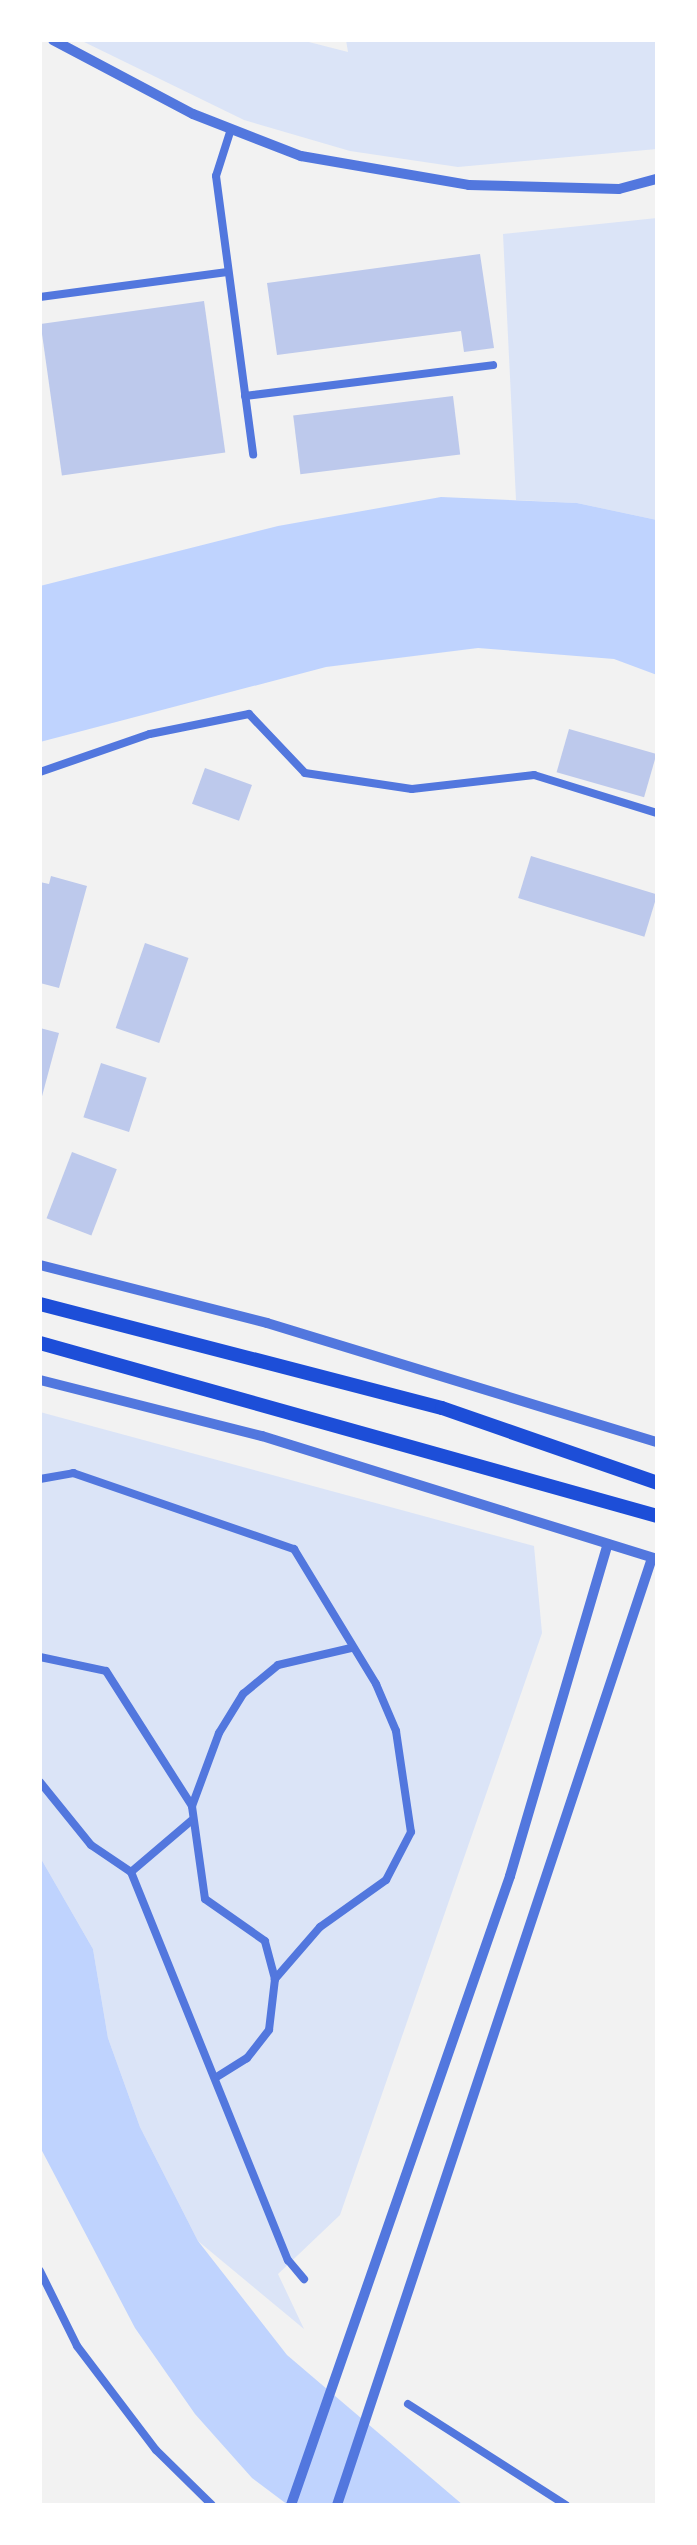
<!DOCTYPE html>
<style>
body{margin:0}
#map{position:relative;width:697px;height:2545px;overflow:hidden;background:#f2f2f2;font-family:"Space Grotesk",sans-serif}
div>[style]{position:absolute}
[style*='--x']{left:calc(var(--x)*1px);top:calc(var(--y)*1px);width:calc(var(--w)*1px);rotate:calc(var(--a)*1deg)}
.green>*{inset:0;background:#dbe4f7}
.water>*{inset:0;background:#bfd3fe}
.building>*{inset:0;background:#bdc9ec;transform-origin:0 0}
.minor>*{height:8px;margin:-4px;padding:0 4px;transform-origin:4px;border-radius:4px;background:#5277de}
.tertiary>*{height:10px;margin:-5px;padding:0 5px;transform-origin:5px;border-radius:5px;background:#5277de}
.primary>*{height:14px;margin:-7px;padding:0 7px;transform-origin:7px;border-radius:7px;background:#1d4ed8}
span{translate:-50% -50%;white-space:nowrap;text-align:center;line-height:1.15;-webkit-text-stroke:6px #fff;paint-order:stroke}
.frame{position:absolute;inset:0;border:42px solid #fff;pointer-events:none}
</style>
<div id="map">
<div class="green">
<i style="clip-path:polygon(80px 40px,301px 40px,348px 52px,346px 40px,657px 40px,657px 149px,458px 167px,350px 151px,244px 120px)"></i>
<i style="clip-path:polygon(657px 218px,657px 520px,577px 503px,516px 500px,503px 234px)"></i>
<i style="clip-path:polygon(40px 1412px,534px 1546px,542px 1633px,340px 2215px,278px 2274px,304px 2329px,198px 2241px,140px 2127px,108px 2038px,93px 1949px,40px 1857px)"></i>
</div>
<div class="water">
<i style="clip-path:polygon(441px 497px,577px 503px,657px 520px,657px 675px,614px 659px,478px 648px,326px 667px,40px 742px,40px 586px,278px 526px)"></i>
<i style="clip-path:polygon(40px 1857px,93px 1949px,108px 2038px,140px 2127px,198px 2241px,287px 2355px,463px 2505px,288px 2505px,252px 2478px,195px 2414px,135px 2328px,40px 2147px)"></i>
</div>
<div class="building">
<i style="clip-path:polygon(480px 254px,494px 348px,464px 352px,461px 331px,277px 355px,267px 283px)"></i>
<i style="left:204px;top:301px;width:153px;height:165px;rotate:82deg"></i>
<i style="left:453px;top:396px;width:59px;height:161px;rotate:83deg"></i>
<i style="left:569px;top:729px;width:91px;height:45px;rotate:16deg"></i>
<i style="left:205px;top:768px;width:50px;height:38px;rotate:20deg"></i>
<i style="left:531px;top:856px;width:132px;height:44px;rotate:17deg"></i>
<i style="clip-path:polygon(51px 876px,87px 886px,59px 988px,40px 983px,40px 882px,49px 884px)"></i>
<i style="left:145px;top:943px;width:46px;height:90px;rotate:19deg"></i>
<i style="clip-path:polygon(40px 1028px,59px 1033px,41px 1100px,40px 1100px)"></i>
<i style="left:101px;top:1063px;width:48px;height:57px;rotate:18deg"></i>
<i style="left:72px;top:1152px;width:48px;height:71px;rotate:21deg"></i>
</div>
<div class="minor">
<i style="--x:231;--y:129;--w:49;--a:107.7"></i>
<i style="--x:216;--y:176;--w:281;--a:82.4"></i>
<i style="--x:40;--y:297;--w:189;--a:-7.6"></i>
<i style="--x:245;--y:396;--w:250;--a:-7.1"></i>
<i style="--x:40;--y:772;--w:116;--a:-19.1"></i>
<i style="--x:150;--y:734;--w:101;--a:-11.4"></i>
<i style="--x:249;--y:714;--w:81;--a:46.5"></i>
<i style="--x:305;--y:773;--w:108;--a:8.5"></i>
<i style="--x:412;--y:789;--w:123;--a:-6.5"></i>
<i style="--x:534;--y:775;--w:129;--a:17.2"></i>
<i style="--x:40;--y:1479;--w:34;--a:-10"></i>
<i style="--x:73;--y:1473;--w:234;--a:19"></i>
<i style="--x:294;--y:1549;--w:158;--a:58.7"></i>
<i style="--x:376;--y:1684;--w:51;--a:66.9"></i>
<i style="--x:396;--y:1731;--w:102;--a:81.6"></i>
<i style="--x:411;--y:1832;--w:54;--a:117.5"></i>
<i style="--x:386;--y:1880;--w:81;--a:144.5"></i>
<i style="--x:320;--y:1927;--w:69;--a:130.9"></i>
<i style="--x:275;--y:1979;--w:51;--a:96.7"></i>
<i style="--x:269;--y:2030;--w:36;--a:128"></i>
<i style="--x:247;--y:2058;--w:36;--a:148"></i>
<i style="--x:40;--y:1657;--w:67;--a:12"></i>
<i style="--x:106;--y:1671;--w:160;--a:57.5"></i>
<i style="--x:40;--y:1782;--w:81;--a:51"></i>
<i style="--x:91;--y:1845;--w:48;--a:34"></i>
<i style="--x:131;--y:1872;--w:419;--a:68"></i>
<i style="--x:288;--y:2260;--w:25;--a:50"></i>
<i style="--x:131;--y:1872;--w:79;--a:-40.4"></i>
<i style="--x:275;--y:1979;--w:39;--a:-105"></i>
<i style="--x:265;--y:1941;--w:73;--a:-145"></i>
<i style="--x:205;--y:1899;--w:94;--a:-98"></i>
<i style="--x:192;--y:1806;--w:78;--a:-69.7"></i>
<i style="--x:219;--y:1733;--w:46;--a:-58.4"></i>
<i style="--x:243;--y:1694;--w:45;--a:-39.6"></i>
<i style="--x:278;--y:1665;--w:75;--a:-13.1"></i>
<i style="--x:40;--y:2271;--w:84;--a:63.7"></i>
<i style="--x:77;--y:2346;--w:131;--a:52.8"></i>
<i style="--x:156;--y:2450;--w:78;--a:44.5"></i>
<i style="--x:408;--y:2404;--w:188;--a:32.6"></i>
</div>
<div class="tertiary">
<i style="--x:53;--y:40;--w:158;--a:27.9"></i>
<i style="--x:193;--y:114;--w:116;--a:21.3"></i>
<i style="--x:301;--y:156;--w:170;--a:9.8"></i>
<i style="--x:469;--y:185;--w:150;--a:1.5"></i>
<i style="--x:619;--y:189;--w:39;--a:-15"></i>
<i style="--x:40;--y:1265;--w:234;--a:14.3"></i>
<i style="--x:267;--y:1323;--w:408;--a:17"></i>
<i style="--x:40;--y:1380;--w:229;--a:14.2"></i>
<i style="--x:262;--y:1436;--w:413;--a:17.3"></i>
<i style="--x:291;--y:2505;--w:666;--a:-70.8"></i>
<i style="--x:510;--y:1876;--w:346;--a:-73.6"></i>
<i style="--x:337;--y:2505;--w:998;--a:-71.6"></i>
</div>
<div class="primary">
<i style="--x:40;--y:1304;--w:415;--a:14.5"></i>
<i style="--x:442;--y:1408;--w:228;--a:19.2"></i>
<i style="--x:40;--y:1343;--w:641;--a:15.66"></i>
</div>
<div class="frame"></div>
</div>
